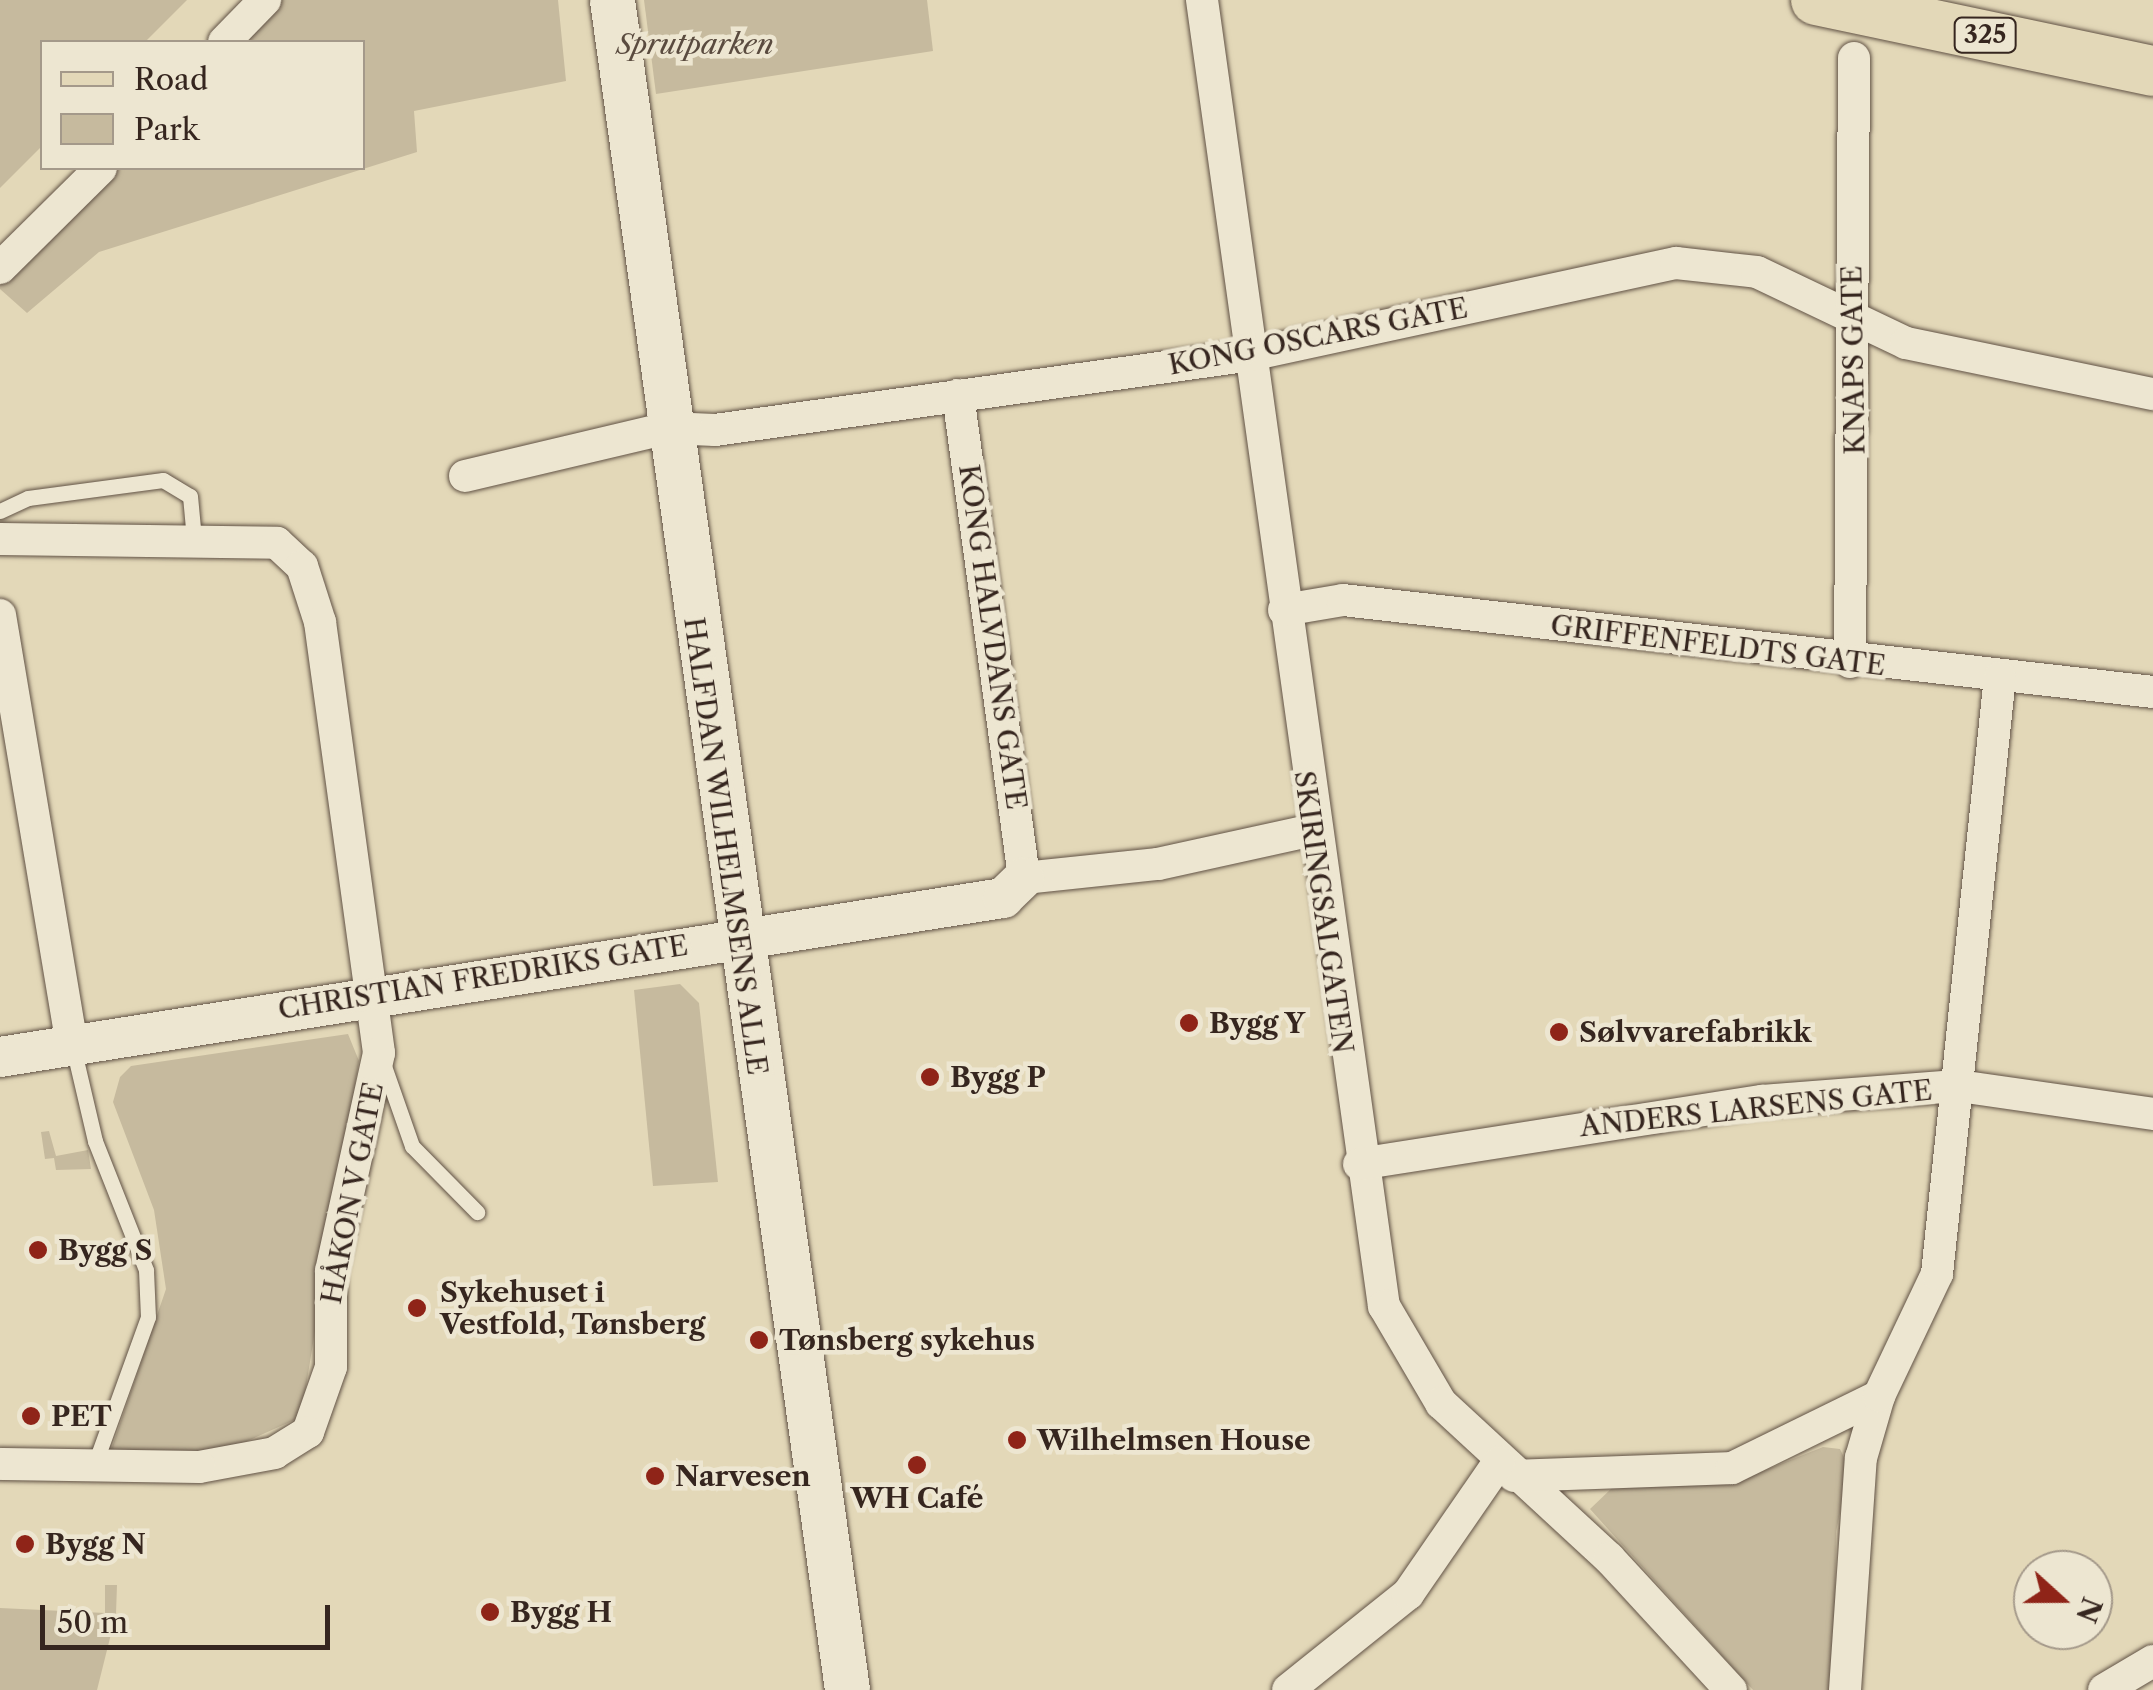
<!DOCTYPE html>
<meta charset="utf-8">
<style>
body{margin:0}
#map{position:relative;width:2153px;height:1690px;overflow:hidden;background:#e3d8b8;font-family:"Libre Caslon Text",serif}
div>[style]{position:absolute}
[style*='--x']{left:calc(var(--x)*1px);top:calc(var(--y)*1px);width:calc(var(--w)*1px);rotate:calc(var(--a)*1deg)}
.green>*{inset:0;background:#c6ba9e}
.roads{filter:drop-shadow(0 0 2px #615245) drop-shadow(0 0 2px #615245)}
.service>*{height:15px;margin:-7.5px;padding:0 7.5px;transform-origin:7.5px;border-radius:7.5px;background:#ede6d1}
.minor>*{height:32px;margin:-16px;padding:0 16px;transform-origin:16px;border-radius:16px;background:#ede6d1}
.tertiary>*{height:40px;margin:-20px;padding:0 20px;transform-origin:20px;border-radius:20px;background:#ede6d1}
.secondary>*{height:45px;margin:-22.5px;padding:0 22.5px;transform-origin:22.5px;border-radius:22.5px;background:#ede6d1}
.primary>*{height:50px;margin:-25px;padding:0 25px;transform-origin:25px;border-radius:25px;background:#e3d8b8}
.dots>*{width:28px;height:28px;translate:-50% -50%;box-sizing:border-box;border:5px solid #ede6d1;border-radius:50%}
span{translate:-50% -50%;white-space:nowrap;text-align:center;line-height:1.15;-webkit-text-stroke:9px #ede6d1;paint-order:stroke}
.shield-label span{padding:2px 8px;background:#ede6d1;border:2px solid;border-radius:8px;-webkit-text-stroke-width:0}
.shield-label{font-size:25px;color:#36261f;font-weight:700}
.park-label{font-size:28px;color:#5a4b3f;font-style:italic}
.street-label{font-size:28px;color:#36261f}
.poi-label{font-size:28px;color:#36261f;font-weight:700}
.left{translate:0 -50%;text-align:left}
.legend{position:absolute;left:40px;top:40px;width:325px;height:130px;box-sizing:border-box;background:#ede6d1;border:2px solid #a4998a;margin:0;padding:12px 18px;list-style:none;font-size:30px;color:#36261f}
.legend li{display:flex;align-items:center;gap:20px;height:50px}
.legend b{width:50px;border:2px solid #a4998a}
.north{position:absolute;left:2013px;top:1550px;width:100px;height:100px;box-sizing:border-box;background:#ede6d1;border:2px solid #a4998a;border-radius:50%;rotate:111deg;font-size:28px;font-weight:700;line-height:40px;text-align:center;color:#36261f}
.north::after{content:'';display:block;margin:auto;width:35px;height:45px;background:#8f2418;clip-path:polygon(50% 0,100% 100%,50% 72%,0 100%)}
.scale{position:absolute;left:40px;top:1605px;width:290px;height:45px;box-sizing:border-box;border:5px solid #36261f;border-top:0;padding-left:12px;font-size:30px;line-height:35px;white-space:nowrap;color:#36261f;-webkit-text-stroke:8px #ede6d1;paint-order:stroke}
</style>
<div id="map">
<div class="green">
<i style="clip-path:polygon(0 0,187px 0,145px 42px,42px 42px,42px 146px,0 188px)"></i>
<i style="clip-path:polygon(271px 0,558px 0,566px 81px,414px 111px,417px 152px,99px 252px,27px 313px,0 289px,0 272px,104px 168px,362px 168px,362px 42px,229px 42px)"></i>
<i style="clip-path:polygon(644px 0,927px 0,933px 51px,656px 94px)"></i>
<i style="clip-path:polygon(680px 984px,699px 1003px,718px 1182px,653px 1186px,634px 990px)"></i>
<i style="clip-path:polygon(348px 1034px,359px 1061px,301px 1417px,223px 1452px,108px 1459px,166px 1289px,154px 1210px,113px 1102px,120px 1077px,131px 1066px)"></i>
<i style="clip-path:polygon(49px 1131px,56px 1156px,88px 1150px,91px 1169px,56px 1170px,54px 1158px,45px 1159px,41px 1132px)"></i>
<i style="clip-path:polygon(1823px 1447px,1840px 1449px,1849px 1468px,1836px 1532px,1834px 1690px,1753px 1690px,1590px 1509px,1612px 1488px,1733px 1483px)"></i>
<i style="clip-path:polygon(105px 1585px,117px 1585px,116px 1614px,97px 1690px,0 1690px,0 1608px,105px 1613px)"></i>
</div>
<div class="roads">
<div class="service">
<i style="--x:0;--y:511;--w:31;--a:-25"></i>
<i style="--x:28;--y:498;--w:136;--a:-7.6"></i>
<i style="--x:163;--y:480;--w:31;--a:31"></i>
<i style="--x:190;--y:496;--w:43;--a:84.7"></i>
<i style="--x:73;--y:1047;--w:97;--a:76.8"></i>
<i style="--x:95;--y:1141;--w:139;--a:68.4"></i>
<i style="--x:146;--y:1270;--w:47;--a:87.6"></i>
<i style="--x:148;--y:1317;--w:158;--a:109.9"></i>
<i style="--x:384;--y:1066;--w:85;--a:70.7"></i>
<i style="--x:412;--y:1146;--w:93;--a:45.4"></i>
</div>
<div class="minor">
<i style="--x:1202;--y:0;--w:1319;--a:82.07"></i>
<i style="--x:1384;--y:1306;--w:113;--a:59.6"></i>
<i style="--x:1441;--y:1403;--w:229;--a:42.7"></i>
<i style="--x:1609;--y:1558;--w:180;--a:47.3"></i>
<i style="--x:224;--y:42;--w:59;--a:-45.7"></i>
<i style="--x:0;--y:268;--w:142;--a:-44.7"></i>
<i style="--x:958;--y:395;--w:487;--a:82.2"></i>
<i style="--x:1024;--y:878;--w:135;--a:-6"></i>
<i style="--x:1158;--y:864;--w:158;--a:-12.4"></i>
<i style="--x:465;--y:476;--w:209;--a:-13.3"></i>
<i style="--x:668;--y:428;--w:47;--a:2.4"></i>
<i style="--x:715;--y:430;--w:535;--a:-7.95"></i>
<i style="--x:1245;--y:356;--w:441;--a:-12.2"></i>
<i style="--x:1676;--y:263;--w:81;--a:6.3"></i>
<i style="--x:1757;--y:272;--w:165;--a:25.5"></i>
<i style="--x:1906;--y:343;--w:252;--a:11.7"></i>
<i style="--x:0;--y:539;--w:277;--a:0.8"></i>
<i style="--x:277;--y:543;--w:34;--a:43"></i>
<i style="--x:302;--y:566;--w:59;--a:72.2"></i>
<i style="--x:320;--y:622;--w:435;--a:82.2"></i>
<i style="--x:379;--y:1053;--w:224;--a:102.4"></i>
<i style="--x:331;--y:1272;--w:95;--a:90"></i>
<i style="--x:331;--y:1367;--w:69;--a:109.5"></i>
<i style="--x:308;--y:1432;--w:39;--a:148"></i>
<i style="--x:275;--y:1453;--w:77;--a:169.6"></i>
<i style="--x:199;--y:1467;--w:199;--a:-179.1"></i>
<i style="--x:1284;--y:610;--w:60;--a:-9.6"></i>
<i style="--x:1343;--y:600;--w:815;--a:6.48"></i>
<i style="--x:0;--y:615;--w:435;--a:80.5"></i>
<i style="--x:1850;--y:662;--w:604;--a:-89.62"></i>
<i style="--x:1359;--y:1164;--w:408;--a:-8.9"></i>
<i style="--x:1762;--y:1101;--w:198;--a:-4.4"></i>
<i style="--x:1959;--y:1086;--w:196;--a:8.2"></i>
<i style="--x:1514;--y:1476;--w:218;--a:-2.1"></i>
<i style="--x:1732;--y:1468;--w:164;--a:-26.1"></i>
<i style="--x:1288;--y:1690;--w:154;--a:-38.7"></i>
<i style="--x:1408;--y:1594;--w:160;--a:-55.4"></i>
<i style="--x:1845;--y:1690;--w:233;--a:-86.1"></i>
<i style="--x:1861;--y:1458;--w:65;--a:-73.8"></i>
<i style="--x:1879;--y:1396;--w:135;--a:-64.6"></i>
<i style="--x:1937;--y:1274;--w:600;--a:-83.98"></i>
<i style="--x:2104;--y:1690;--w:57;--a:-30.6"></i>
</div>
<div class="tertiary">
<i style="--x:0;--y:1057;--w:1016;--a:-9.01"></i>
<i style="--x:1003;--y:898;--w:29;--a:-44"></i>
</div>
<div class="secondary">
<i style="--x:612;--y:0;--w:1706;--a:82.08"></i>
</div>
<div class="primary">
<i style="--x:1816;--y:0;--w:344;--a:11.9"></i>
</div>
</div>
<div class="dots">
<i style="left:1189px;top:1023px;background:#8f2418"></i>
<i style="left:1559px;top:1032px;background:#8f2418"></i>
<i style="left:930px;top:1077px;background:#8f2418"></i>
<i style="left:38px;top:1250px;background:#8f2418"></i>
<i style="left:417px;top:1308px;background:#8f2418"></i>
<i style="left:759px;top:1340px;background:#8f2418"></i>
<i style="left:31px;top:1416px;background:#8f2418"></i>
<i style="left:1017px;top:1440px;background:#8f2418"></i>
<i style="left:917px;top:1465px;background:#8f2418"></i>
<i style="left:655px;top:1476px;background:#8f2418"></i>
<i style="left:25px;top:1544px;background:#8f2418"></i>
<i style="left:490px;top:1612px;background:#8f2418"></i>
</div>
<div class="shield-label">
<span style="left:1985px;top:35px">325</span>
</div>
<div class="park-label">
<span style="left:695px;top:44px">Sprutparken</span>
</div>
<div class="street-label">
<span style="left:1318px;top:336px;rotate:-11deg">KONG OSCARS GATE</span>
<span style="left:1853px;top:360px;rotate:-91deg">KNAPS GATE</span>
<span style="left:993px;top:637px;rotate:82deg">KONG HALVDANS GATE</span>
<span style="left:1718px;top:645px;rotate:7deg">GRIFFENFELDTS GATE</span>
<span style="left:726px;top:846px;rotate:82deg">HALFDAN WILHELMSENS ALLE</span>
<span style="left:1324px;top:912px;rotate:82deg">SKIRINGSALGATEN</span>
<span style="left:483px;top:977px;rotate:-9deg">CHRISTIAN FREDRIKS GATE</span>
<span style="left:1756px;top:1108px;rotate:-6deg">ANDERS LARSENS GATE</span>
<span style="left:352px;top:1193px;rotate:-79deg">HÅKON V GATE</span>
</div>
<div class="poi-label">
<span class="left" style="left:1209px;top:1023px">Bygg Y</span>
<span class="left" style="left:1579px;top:1032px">Sølvvarefabrikk</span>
<span class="left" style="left:950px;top:1077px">Bygg P</span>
<span class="left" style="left:58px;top:1250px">Bygg S</span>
<span class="left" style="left:440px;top:1308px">Sykehuset i<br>Vestfold, Tønsberg</span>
<span class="left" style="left:779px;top:1340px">Tønsberg sykehus</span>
<span class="left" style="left:51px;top:1416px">PET</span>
<span class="left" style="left:1037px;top:1440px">Wilhelmsen House</span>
<span class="left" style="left:675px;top:1476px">Narvesen</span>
<span style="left:917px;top:1498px">WH Café</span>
<span class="left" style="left:45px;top:1544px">Bygg N</span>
<span class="left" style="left:510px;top:1612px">Bygg H</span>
</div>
<ul class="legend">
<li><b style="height:12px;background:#e3d8b8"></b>Road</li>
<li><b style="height:28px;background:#c6ba9e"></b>Park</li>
</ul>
<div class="north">N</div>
<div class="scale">50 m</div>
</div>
